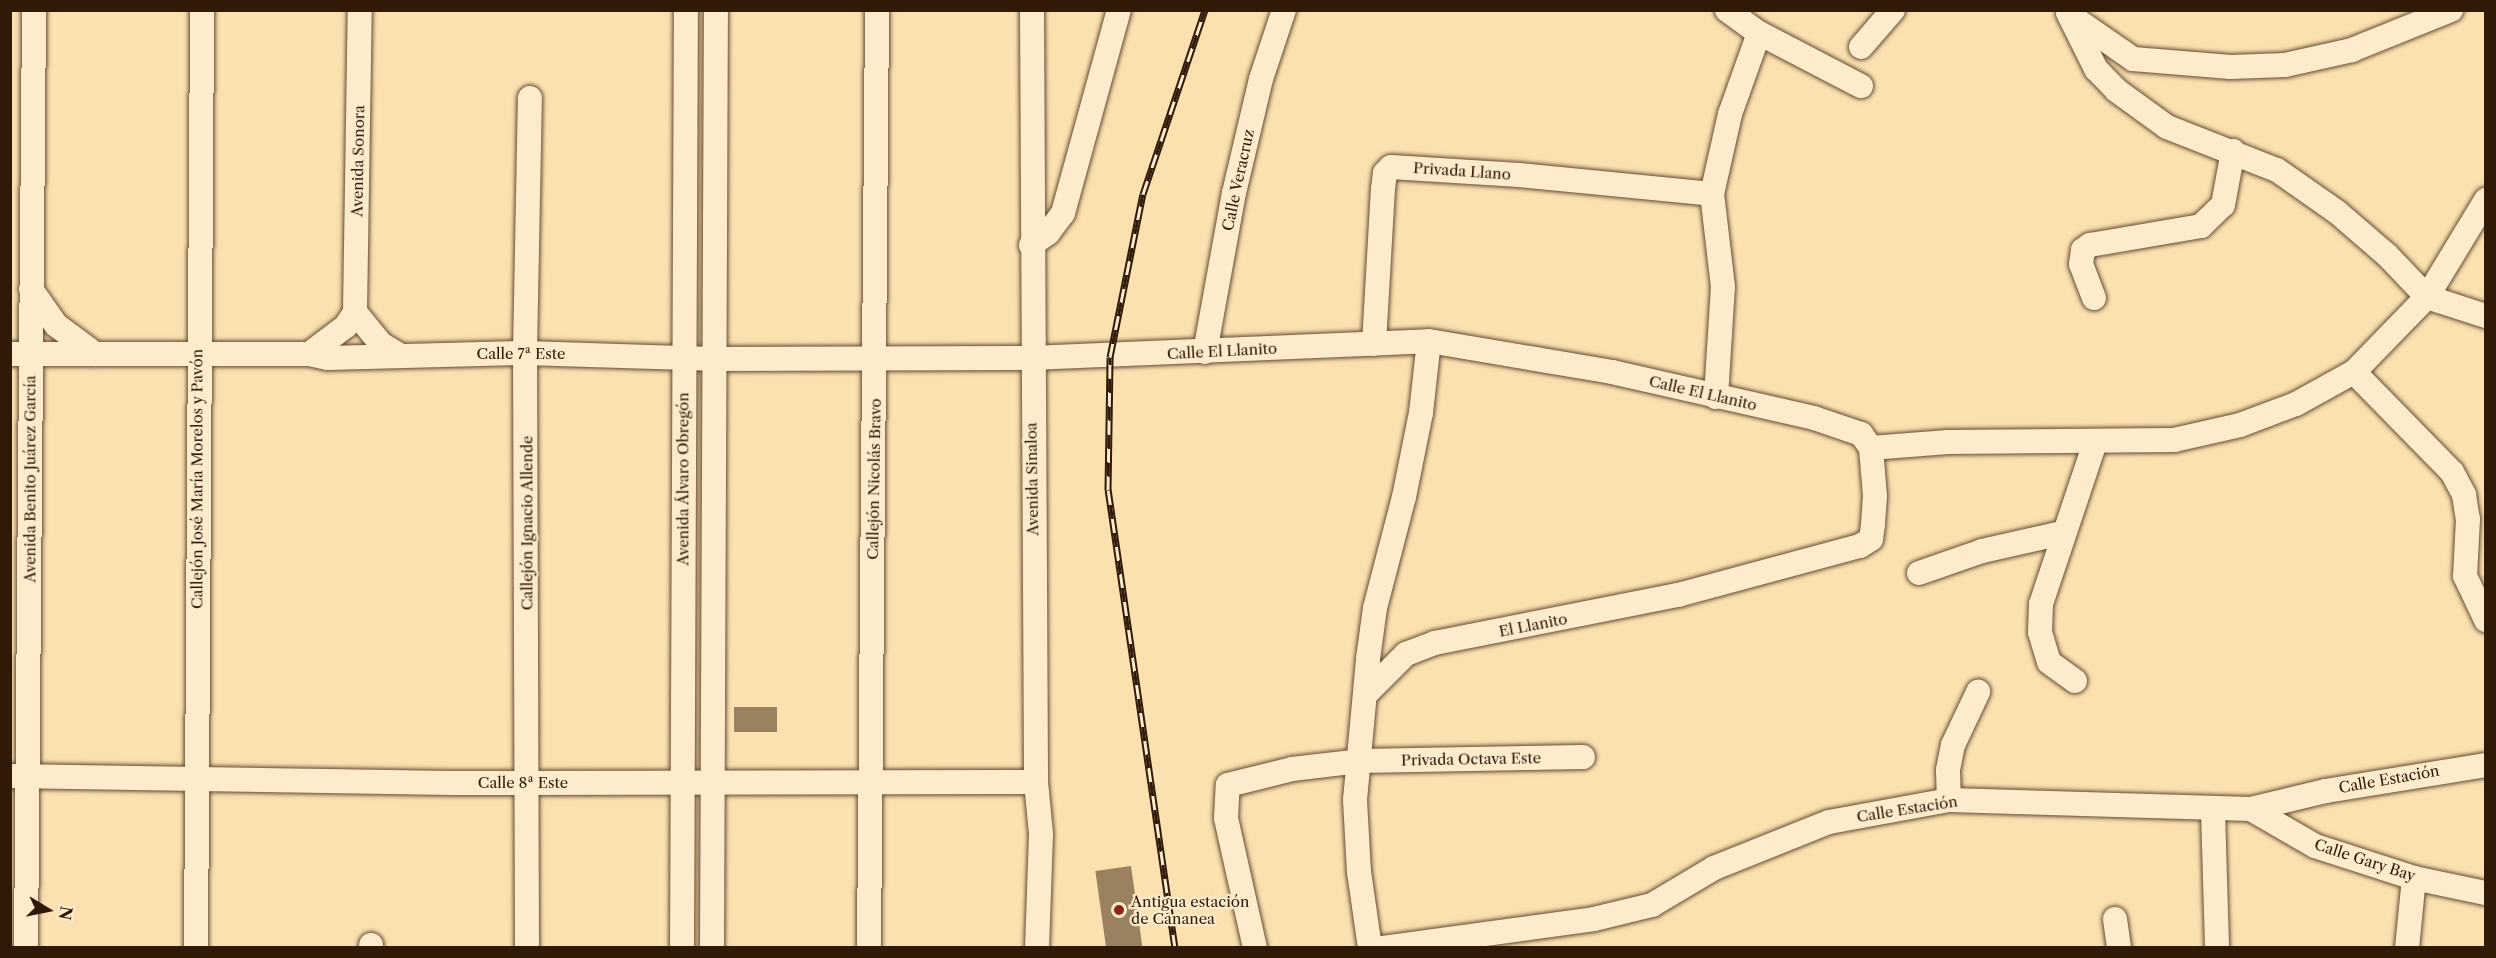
<!DOCTYPE html>
<meta charset="utf-8">
<style>
body{margin:0}
#map{position:relative;width:2496px;height:958px;overflow:hidden;background:#fbe1b0;font-family:"Libre Caslon Text",serif}
div>[style]{position:absolute}
[style*='--x']{left:calc(var(--x)*1px);top:calc(var(--y)*1px);width:calc(var(--w)*1px);rotate:calc(var(--a)*1deg)}
.building>*{inset:0;background:#9a815f;transform-origin:0 0}
.roads{filter:drop-shadow(0 0 2px #644b32) drop-shadow(0 0 2px #644b32)}
.minor>*{height:24px;margin:-12px;padding:0 12px;transform-origin:12px;border-radius:12px;background:#fceccc}
.rail>*{height:7px;margin-top:-3.5px;transform-origin:0;background:repeating-linear-gradient(90deg,#fceccc 0 14px,#311908 0 28px);box-sizing:border-box;border-block:2px solid #311908}
.dots>*{width:16px;height:16px;translate:-50% -50%;box-sizing:border-box;border:3px solid #fceccc;border-radius:50%}
span{translate:-50% -50%;white-space:nowrap;text-align:center;line-height:1.15;-webkit-text-stroke:4.5px #fceccc;paint-order:stroke}
.street-label{font-size:15px;color:#311908}
.poi-label{font-size:15px;color:#311908}
.left{translate:0 -50%;text-align:left}
.frame{position:absolute;inset:0;border:12px solid #311908;pointer-events:none}
.north{position:absolute;left:18px;top:880px;width:60px;height:60px;-webkit-text-stroke:4px #fceccc;paint-order:stroke;rotate:100deg;font-size:16px;font-weight:700;line-height:24px;text-align:center;color:#311908}
.north::after{content:'';display:block;margin:auto;width:21px;height:27px;background:#311908;clip-path:polygon(50% 0,100% 100%,50% 72%,0 100%)}
</style>
<div id="map">
<div class="building">
<i style="left:777px;top:707px;width:25px;height:43px;rotate:90deg"></i>
<i style="left:1131px;top:866px;width:83px;height:36px;rotate:82deg"></i>
</div>
<div class="roads">
<div class="minor">
<i style="--x:1032;--y:10;--w:772;--a:89.7"></i>
<i style="--x:1036;--y:782;--w:52;--a:84.5"></i>
<i style="--x:1041;--y:834;--w:114;--a:92"></i>
<i style="--x:1727;--y:10;--w:39;--a:36"></i>
<i style="--x:1759;--y:33;--w:115;--a:27.5"></i>
<i style="--x:2068;--y:13;--w:63;--a:63.4"></i>
<i style="--x:2096;--y:69;--w:29;--a:46"></i>
<i style="--x:2116;--y:90;--w:63;--a:36"></i>
<i style="--x:2167;--y:127;--w:118;--a:21.4"></i>
<i style="--x:2277;--y:170;--w:73;--a:35"></i>
<i style="--x:2337;--y:212;--w:66;--a:40.7"></i>
<i style="--x:2387;--y:255;--w:58;--a:46.4"></i>
<i style="--x:2427;--y:297;--w:62;--a:17.9"></i>
<i style="--x:2074;--y:18;--w:72;--a:34.8"></i>
<i style="--x:2133;--y:59;--w:98;--a:4.7"></i>
<i style="--x:2231;--y:67;--w:54;--a:-2.1"></i>
<i style="--x:2285;--y:65;--w:69;--a:-12.6"></i>
<i style="--x:2352;--y:50;--w:107;--a:-22"></i>
<i style="--x:1861;--y:47;--w:49;--a:-49.1"></i>
<i style="--x:1031;--y:245;--w:21;--a:-35"></i>
<i style="--x:1048;--y:233;--w:25;--a:-53"></i>
<i style="--x:1063;--y:213;--w:211;--a:-74.6"></i>
<i style="--x:31;--y:289;--w:44;--a:55.2"></i>
<i style="--x:56;--y:325;--w:49;--a:36.6"></i>
<i style="--x:2094;--y:298;--w:36;--a:-111"></i>
<i style="--x:2081;--y:264;--w:14;--a:-82"></i>
<i style="--x:2083;--y:250;--w:9;--a:-36"></i>
<i style="--x:2090;--y:245;--w:113;--a:-9.7"></i>
<i style="--x:2201;--y:226;--w:30;--a:-44"></i>
<i style="--x:2223;--y:205;--w:55;--a:-79.5"></i>
<i style="--x:355;--y:312;--w:41;--a:50.9"></i>
<i style="--x:381;--y:344;--w:21;--a:31"></i>
<i style="--x:1374;--y:344;--w:155;--a:-86.7"></i>
<i style="--x:1383;--y:189;--w:16;--a:-83"></i>
<i style="--x:1385;--y:173;--w:8;--a:-45"></i>
<i style="--x:1391;--y:167;--w:128;--a:3.6"></i>
<i style="--x:1519;--y:175;--w:194;--a:5.6"></i>
<i style="--x:1205;--y:352;--w:162;--a:-79.7"></i>
<i style="--x:1234;--y:193;--w:117;--a:-76.7"></i>
<i style="--x:1261;--y:79;--w:73;--a:-71.6"></i>
<i style="--x:10;--y:354;--w:299;--a:0"></i>
<i style="--x:309;--y:354;--w:19;--a:12"></i>
<i style="--x:328;--y:358;--w:197;--a:-1.5"></i>
<i style="--x:525;--y:353;--w:187;--a:1.8"></i>
<i style="--x:712;--y:359;--w:319;--a:-0.2"></i>
<i style="--x:1031;--y:358;--w:398;--a:-2.4"></i>
<i style="--x:1429;--y:341;--w:186;--a:9.6"></i>
<i style="--x:1612;--y:372;--w:207;--a:12.8"></i>
<i style="--x:1814;--y:418;--w:50;--a:18.8"></i>
<i style="--x:1861;--y:434;--w:17;--a:54"></i>
<i style="--x:1871;--y:448;--w:77;--a:-4.5"></i>
<i style="--x:1948;--y:442;--w:226;--a:-0.5"></i>
<i style="--x:2174;--y:440;--w:68;--a:-12.8"></i>
<i style="--x:2240;--y:425;--w:60;--a:-20.6"></i>
<i style="--x:2296;--y:404;--w:66;--a:-28.9"></i>
<i style="--x:2354;--y:372;--w:105;--a:-45.8"></i>
<i style="--x:2427;--y:297;--w:114;--a:-58.7"></i>
<i style="--x:309;--y:354;--w:46;--a:-37.1"></i>
<i style="--x:346;--y:326;--w:17;--a:-57"></i>
<i style="--x:355;--y:312;--w:302;--a:-89.1"></i>
<i style="--x:2354;--y:372;--w:140;--a:45.6"></i>
<i style="--x:2452;--y:472;--w:26;--a:62"></i>
<i style="--x:2464;--y:495;--w:24;--a:81"></i>
<i style="--x:2468;--y:519;--w:57;--a:93"></i>
<i style="--x:2465;--y:576;--w:49;--a:64.5"></i>
<i style="--x:1716;--y:397;--w:110;--a:-86.4"></i>
<i style="--x:1723;--y:287;--w:94;--a:-96.7"></i>
<i style="--x:1712;--y:194;--w:82;--a:-77.3"></i>
<i style="--x:1730;--y:114;--w:86;--a:-70.3"></i>
<i style="--x:1919;--y:573;--w:67;--a:-19.2"></i>
<i style="--x:1982;--y:551;--w:82;--a:-12.7"></i>
<i style="--x:2075;--y:681;--w:32;--a:-144"></i>
<i style="--x:2049;--y:662;--w:31;--a:-107"></i>
<i style="--x:2040;--y:632;--w:28;--a:-88"></i>
<i style="--x:2041;--y:604;--w:170;--a:-71.5"></i>
<i style="--x:1368;--y:692;--w:54;--a:-45"></i>
<i style="--x:1406;--y:654;--w:31;--a:-21"></i>
<i style="--x:1435;--y:643;--w:248;--a:-11.2"></i>
<i style="--x:1678;--y:595;--w:188;--a:-15.1"></i>
<i style="--x:1860;--y:546;--w:13;--a:-32"></i>
<i style="--x:1871;--y:539;--w:15;--a:-82"></i>
<i style="--x:1873;--y:524;--w:28;--a:-86"></i>
<i style="--x:1875;--y:496;--w:48;--a:-94.8"></i>
<i style="--x:10;--y:776;--w:441;--a:0.9"></i>
<i style="--x:451;--y:783;--w:585;--a:-0.1"></i>
<i style="--x:1949;--y:800;--w:30;--a:-92"></i>
<i style="--x:1948;--y:770;--w:25;--a:-79"></i>
<i style="--x:1953;--y:745;--w:59;--a:-64.7"></i>
<i style="--x:2251;--y:809;--w:74;--a:30"></i>
<i style="--x:2315;--y:846;--w:104;--a:17.9"></i>
<i style="--x:2414;--y:878;--w:74;--a:11.8"></i>
<i style="--x:2213;--y:811;--w:137;--a:88.3"></i>
<i style="--x:2115;--y:919;--w:29;--a:82"></i>
<i style="--x:26;--y:948;--w:938;--a:-89.51"></i>
<i style="--x:196;--y:948;--w:938;--a:-89.63"></i>
<i style="--x:371;--y:948;--w:3;--a:-90"></i>
<i style="--x:527;--y:948;--w:595;--a:-90.19"></i>
<i style="--x:525;--y:353;--w:255;--a:-88.9"></i>
<i style="--x:682;--y:948;--w:938;--a:-89.76"></i>
<i style="--x:712;--y:948;--w:938;--a:-89.76"></i>
<i style="--x:869;--y:948;--w:938;--a:-89.51"></i>
<i style="--x:1255;--y:948;--w:133;--a:-102.6"></i>
<i style="--x:1226;--y:818;--w:33;--a:-87"></i>
<i style="--x:1228;--y:785;--w:66;--a:-14"></i>
<i style="--x:1292;--y:769;--w:68;--a:-6.7"></i>
<i style="--x:1360;--y:761;--w:223;--a:-1"></i>
<i style="--x:1370;--y:948;--w:77;--a:-98.2"></i>
<i style="--x:1359;--y:872;--w:72;--a:-93.2"></i>
<i style="--x:1355;--y:800;--w:142;--a:-84.7"></i>
<i style="--x:1368;--y:659;--w:51;--a:-82.2"></i>
<i style="--x:1375;--y:608;--w:115;--a:-75.4"></i>
<i style="--x:1404;--y:497;--w:86;--a:-78.6"></i>
<i style="--x:1421;--y:413;--w:72;--a:-83.7"></i>
<i style="--x:1383;--y:948;--w:213;--a:-7.8"></i>
<i style="--x:1594;--y:919;--w:60;--a:-13.6"></i>
<i style="--x:1652;--y:905;--w:72;--a:-30.8"></i>
<i style="--x:1714;--y:868;--w:124;--a:-21.8"></i>
<i style="--x:1829;--y:822;--w:122;--a:-10.4"></i>
<i style="--x:1949;--y:800;--w:302;--a:1.7"></i>
<i style="--x:2251;--y:809;--w:77;--a:-13.5"></i>
<i style="--x:2326;--y:791;--w:162;--a:-9.2"></i>
<i style="--x:2407;--y:948;--w:70;--a:-84.3"></i>
</div>
</div>
<div class="rail">
<i style="--x:1175;--y:948;--w:463;--a:-98.3"></i>
<i style="--x:1108;--y:490;--w:133;--a:-89.1"></i>
<i style="--x:1110;--y:357;--w:166;--a:-78.6"></i>
<i style="--x:1143;--y:194;--w:194;--a:-71.4"></i>
</div>
<div class="dots">
<i style="left:1119px;top:910px;background:#8f2418"></i>
</div>
<div class="street-label">
<span style="left:358px;top:161px;rotate:-89deg">Avenida Sonora</span>
<span style="left:1462px;top:171px;rotate:4deg">Privada Llano</span>
<span style="left:1238px;top:180px;rotate:-78deg">Calle Veracruz</span>
<span style="left:1222px;top:351px;rotate:-3deg">Calle El Llanito</span>
<span style="left:521px;top:354px">Calle 7ª Este</span>
<span style="left:1703px;top:393px;rotate:13deg">Calle El Llanito</span>
<span style="left:30px;top:479px;rotate:-90deg">Avenida Benito Juárez García</span>
<span style="left:197px;top:479px;rotate:-90deg">Callejón José María Morelos y Pavón</span>
<span style="left:683px;top:479px;rotate:-90deg">Avenida Álvaro Obregón</span>
<span style="left:874px;top:479px;rotate:-89deg">Callejón Nicolás Bravo</span>
<span style="left:1032px;top:479px;rotate:-91deg">Avenida Sinaloa</span>
<span style="left:527px;top:523px;rotate:-90deg">Callejón Ignacio Allende</span>
<span style="left:1533px;top:625px;rotate:-11deg">El Llanito</span>
<span style="left:1471px;top:759px;rotate:-1deg">Privada Octava Este</span>
<span style="left:2389px;top:779px;rotate:-10deg">Calle Estación</span>
<span style="left:523px;top:783px">Calle 8ª Este</span>
<span style="left:1907px;top:809px;rotate:-9deg">Calle Estación</span>
<span style="left:2365px;top:860px;rotate:18deg">Calle Gary Bay</span>
</div>
<div class="poi-label">
<span class="left" style="left:1131px;top:910px">Antigua estación<br>de Cananea</span>
</div>
<div class="frame"></div>
<div class="north">N</div>
</div>
